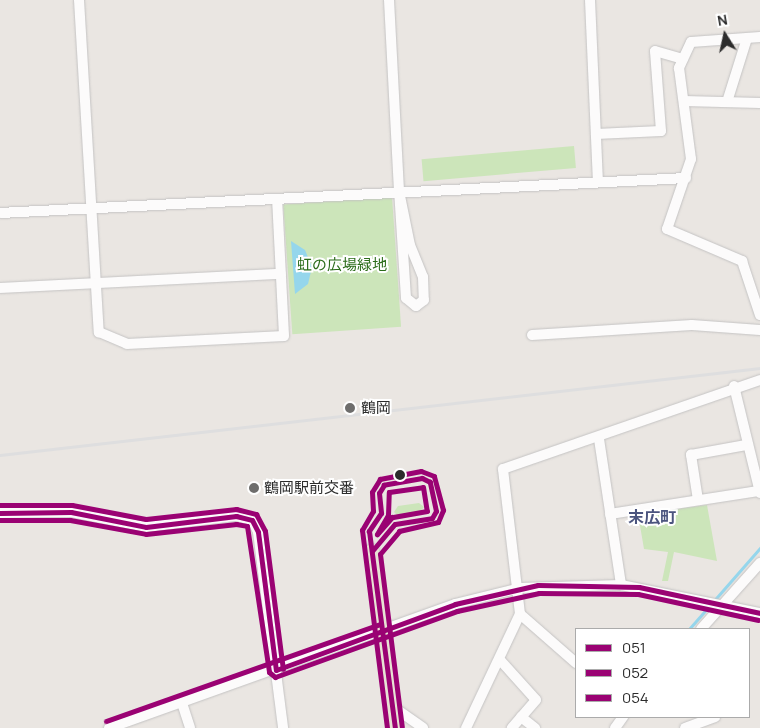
<!DOCTYPE html>
<meta charset="utf-8">
<style>
body{margin:0}
#map{position:relative;width:760px;height:728px;overflow:hidden;background:#eae6e2;font-family:Manrope,"Noto Sans JP",sans-serif}
div>[style]{position:absolute}
[style*='--x']{left:calc(var(--x)*1px);top:calc(var(--y)*1px);width:calc(var(--w)*1px);rotate:calc(var(--a)*1deg)}
.green>*{inset:0;background:#cce5ba;transform-origin:0 0}
.water>*{inset:0;background:#95d6ec}
.stream>*{height:3px;margin:-1.5px;padding:0 1.5px;transform-origin:1.5px;border-radius:1.5px;background:#95d6ec}
.roads{filter:drop-shadow(0 0 1px #c4c3c3) drop-shadow(0 0 1px #c4c3c3)}
.minor>*{height:10px;margin:-5px;padding:0 5px;transform-origin:5px;border-radius:5px;background:#fcfbfb}
.major>*{height:14px;margin:-7px;padding:0 7px;transform-origin:7px;border-radius:7px;background:#e7e3d4}
.rail>*{height:3px;margin:-1.5px;padding:0 1.5px;transform-origin:1.5px;border-radius:1.5px;background:#dededf}
.bus-1>*{height:5px;margin:-2.5px;padding:0 2.5px;transform-origin:2.5px;border-radius:2.5px;background:#9a0273}
.bus-2>*{height:5px;margin:-2.5px;padding:0 2.5px;transform-origin:2.5px;border-radius:2.5px;background:#9a0273}
.bus-3>*{height:5px;margin:-2.5px;padding:0 2.5px;transform-origin:2.5px;border-radius:2.5px;background:#9a0273}
.dots>*{width:14px;height:14px;translate:-50% -50%;box-sizing:border-box;border:2px solid #fff;border-radius:50%}
span{translate:-50% -50%;white-space:nowrap;text-align:center;line-height:1.15;-webkit-text-stroke:4px #fff;paint-order:stroke}
.park-label{font-size:15px;color:#2b6c1a}
.poi-label{font-size:15px;color:#2c2c2c}
.left{translate:0 -50%;text-align:left}
.neighbourhood-label{font-size:16px;color:#4b547e;font-weight:700}
.legend{position:absolute;left:575px;top:628px;width:175px;height:90px;box-sizing:border-box;background:#fff;border:1px solid #ababab;margin:0;padding:6px 9px;list-style:none;font-size:15px;color:#2c2c2c}
.legend li{display:flex;align-items:center;gap:10px;height:25px}
.legend b{width:25px;border:1px solid #ababab}
.north{position:absolute;left:700px;top:10px;width:50px;height:50px;-webkit-text-stroke:4px #fff;paint-order:stroke;rotate:350deg;font-size:14px;font-weight:700;line-height:20px;text-align:center;color:#2c2c2c}
.north::after{content:'';display:block;margin:auto;width:18px;height:22px;background:#2c2c2c;clip-path:polygon(50% 0,100% 100%,50% 72%,0 100%)}
</style>
<div id="map">
<div class="green">
<i style="left:574px;top:146px;width:22px;height:153px;rotate:85deg"></i>
<i style="left:392px;top:197px;width:130px;height:109px;rotate:86deg"></i>
<i style="clip-path:polygon(419px 503px,424px 507px,420px 512px,397px 515px,394px 512px,398px 506px)"></i>
<i style="clip-path:polygon(707px 505px,717px 561px,674px 552px,668px 581px,662px 581px,668px 552px,644px 549px,638px 514px)"></i>
</div>
<div class="water">
<i style="clip-path:polygon(291px 241px,305px 250px,312px 267px,308px 284px,295px 294px)"></i>
</div>
<div class="stream">
<i style="--x:689;--y:629;--w:108;--a:-48.8"></i>
</div>
<div class="roads">
<div class="minor">
<i style="--x:79;--y:0;--w:333;--a:86.6"></i>
<i style="--x:99;--y:332;--w:30;--a:23"></i>
<i style="--x:127;--y:344;--w:157;--a:-2.9"></i>
<i style="--x:284;--y:336;--w:137;--a:-92.9"></i>
<i style="--x:389;--y:0;--w:191;--a:87"></i>
<i style="--x:590;--y:0;--w:181;--a:87.5"></i>
<i style="--x:760;--y:37;--w:69;--a:175.9"></i>
<i style="--x:691;--y:42;--w:29;--a:115"></i>
<i style="--x:679;--y:68;--w:92;--a:82.5"></i>
<i style="--x:691;--y:159;--w:74;--a:108.9"></i>
<i style="--x:667;--y:229;--w:82;--a:23.1"></i>
<i style="--x:742;--y:261;--w:57;--a:71.6"></i>
<i style="--x:684;--y:101;--w:76;--a:1.5"></i>
<i style="--x:727;--y:102;--w:67;--a:-72.6"></i>
<i style="--x:596;--y:134;--w:65;--a:-2.6"></i>
<i style="--x:661;--y:131;--w:80;--a:-94.3"></i>
<i style="--x:655;--y:51;--w:29;--a:16"></i>
<i style="--x:399;--y:191;--w:55;--a:78.5"></i>
<i style="--x:410;--y:245;--w:35;--a:68"></i>
<i style="--x:423;--y:277;--w:23;--a:88"></i>
<i style="--x:424;--y:300;--w:10;--a:143"></i>
<i style="--x:416;--y:306;--w:13;--a:-141"></i>
<i style="--x:406;--y:298;--w:107;--a:-93.7"></i>
<i style="--x:0;--y:213;--w:687;--a:-2.92"></i>
<i style="--x:0;--y:288;--w:281;--a:-2.9"></i>
<i style="--x:532;--y:335;--w:160;--a:-3.6"></i>
<i style="--x:692;--y:325;--w:68;--a:4.2"></i>
<i style="--x:734;--y:386;--w:110;--a:76.3"></i>
<i style="--x:599;--y:439;--w:148;--a:81.4"></i>
<i style="--x:698;--y:500;--w:46;--a:-98.8"></i>
<i style="--x:691;--y:455;--w:56;--a:-10.3"></i>
<i style="--x:0;--y:513;--w:71;--a:-0.8"></i>
<i style="--x:71;--y:512;--w:76;--a:11.3"></i>
<i style="--x:146;--y:527;--w:91;--a:-7"></i>
<i style="--x:236;--y:516;--w:16;--a:14"></i>
<i style="--x:252;--y:520;--w:13;--a:63"></i>
<i style="--x:258;--y:532;--w:198;--a:82.7"></i>
<i style="--x:610;--y:514;--w:150;--a:-8.8"></i>
<i style="--x:701;--y:629;--w:89;--a:-48.2"></i>
<i style="--x:501;--y:661;--w:52;--a:48.1"></i>
<i style="--x:536;--y:700;--w:37;--a:131"></i>
<i style="--x:576;--y:663;--w:74;--a:-138.8"></i>
<i style="--x:520;--y:614;--w:146;--a:-96.7"></i>
<i style="--x:503;--y:469;--w:272;--a:-19.1"></i>
<i style="--x:182;--y:703;--w:26;--a:72"></i>
<i style="--x:392;--y:706;--w:38;--a:35"></i>
<i style="--x:521;--y:717;--w:18;--a:38"></i>
<i style="--x:109;--y:728;--w:368;--a:-19.7"></i>
<i style="--x:455;--y:604;--w:67;--a:-13.8"></i>
<i style="--x:520;--y:588;--w:101;--a:-1.7"></i>
<i style="--x:621;--y:585;--w:142;--a:11.4"></i>
<i style="--x:466;--y:728;--w:126;--a:-64.7"></i>
<i style="--x:615;--y:728;--w:14;--a:-54"></i>
<i style="--x:685;--y:728;--w:32;--a:-20"></i>
</div>
<div class="major">
<i style="--x:372;--y:551;--w:178;--a:82.6"></i>
</div>
</div>
<div class="rail">
<i style="--x:0;--y:455;--w:765;--a:-6.53"></i>
</div>
<div class="bus-1">
<i style="--x:0;--y:513;--w:71;--a:-0.8"></i>
<i style="--x:71;--y:512;--w:76;--a:11.3"></i>
<i style="--x:146;--y:527;--w:91;--a:-7"></i>
<i style="--x:236;--y:516;--w:16;--a:14"></i>
<i style="--x:252;--y:520;--w:13;--a:63"></i>
<i style="--x:258;--y:532;--w:139;--a:82.6"></i>
<i style="--x:276;--y:670;--w:191;--a:-20.2"></i>
<i style="--x:455;--y:604;--w:85;--a:-12.9"></i>
<i style="--x:538;--y:585;--w:101;--a:1.1"></i>
<i style="--x:639;--y:587;--w:124;--a:12.1"></i>
<i style="--x:372;--y:551;--w:35;--a:-50"></i>
<i style="--x:395;--y:524;--w:37;--a:-9"></i>
<i style="--x:432;--y:518;--w:8;--a:-60"></i>
<i style="--x:436;--y:511;--w:30;--a:-102"></i>
<i style="--x:430;--y:482;--w:9;--a:-153"></i>
<i style="--x:422;--y:478;--w:39;--a:170"></i>
<i style="--x:384;--y:485;--w:9;--a:122"></i>
<i style="--x:379;--y:493;--w:20;--a:84"></i>
<i style="--x:381;--y:513;--w:22;--a:124"></i>
<i style="--x:369;--y:531;--w:199;--a:82.5"></i>
</div>
<div class="bus-2">
<i style="--x:0;--y:520;--w:70;--a:0"></i>
<i style="--x:70;--y:520;--w:77;--a:10.4"></i>
<i style="--x:146;--y:534;--w:91;--a:-6.3"></i>
<i style="--x:236;--y:524;--w:11;--a:10"></i>
<i style="--x:247;--y:526;--w:148;--a:81.4"></i>
<i style="--x:269;--y:672;--w:8;--a:40"></i>
<i style="--x:275;--y:677;--w:194;--a:-19.9"></i>
<i style="--x:457;--y:611;--w:84;--a:-12.4"></i>
<i style="--x:539;--y:593;--w:99;--a:0.6"></i>
<i style="--x:638;--y:594;--w:123;--a:12.2"></i>
<i style="--x:380;--y:554;--w:30;--a:-50"></i>
<i style="--x:399;--y:531;--w:40;--a:-13"></i>
<i style="--x:438;--y:522;--w:13;--a:-67"></i>
<i style="--x:443;--y:510;--w:35;--a:-105"></i>
<i style="--x:434;--y:476;--w:14;--a:-159"></i>
<i style="--x:421;--y:471;--w:42;--a:169"></i>
<i style="--x:380;--y:479;--w:15;--a:122"></i>
<i style="--x:372;--y:492;--w:19;--a:87"></i>
<i style="--x:373;--y:511;--w:22;--a:120"></i>
<i style="--x:362;--y:530;--w:200;--a:82.8"></i>
</div>
<div class="bus-3">
<i style="--x:423;--y:487;--w:24;--a:81"></i>
<i style="--x:427;--y:511;--w:36;--a:170"></i>
<i style="--x:392;--y:517;--w:23;--a:131"></i>
<i style="--x:377;--y:534;--w:22;--a:-60"></i>
<i style="--x:388;--y:515;--w:23;--a:-88"></i>
<i style="--x:389;--y:492;--w:34;--a:-8"></i>
<i style="--x:0;--y:505;--w:72;--a:0"></i>
<i style="--x:72;--y:505;--w:75;--a:10.7"></i>
<i style="--x:146;--y:519;--w:91;--a:-6.3"></i>
<i style="--x:236;--y:509;--w:21;--a:14"></i>
<i style="--x:256;--y:514;--w:19;--a:62"></i>
<i style="--x:265;--y:531;--w:139;--a:82.6"></i>
<i style="--x:380;--y:554;--w:174;--a:82.8"></i>
<i style="--x:106;--y:721;--w:291;--a:-19.5"></i>
</div>
<div class="dots">
<i style="left:350px;top:408px;background:#6e6d6c"></i>
<i style="left:400px;top:475px;background:#2c2c2c"></i>
<i style="left:254px;top:488px;background:#6e6d6c"></i>
</div>
<div class="park-label">
<span style="left:342px;top:265px">虹の広場緑地</span>
</div>
<div class="poi-label">
<span class="left" style="left:361px;top:408px">鶴岡</span>
<span class="left" style="left:264px;top:488px">鶴岡駅前交番</span>
</div>
<div class="neighbourhood-label">
<span style="left:652px;top:517px">末広町</span>
</div>
<ul class="legend">
<li><b style="height:6px;background:#9a0273"></b>051</li>
<li><b style="height:6px;background:#9a0273"></b>052</li>
<li><b style="height:6px;background:#9a0273"></b>054</li>
</ul>
<div class="north">N</div>
</div>
